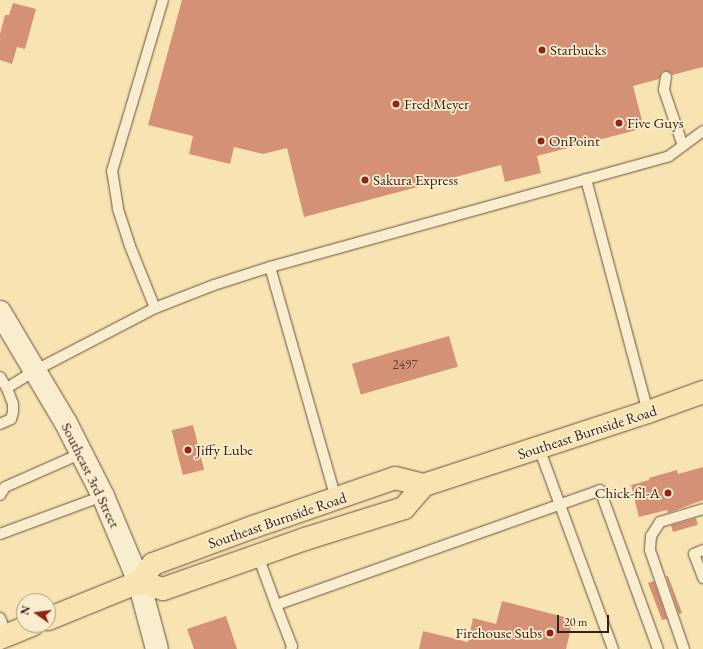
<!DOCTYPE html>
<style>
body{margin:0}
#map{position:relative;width:703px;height:649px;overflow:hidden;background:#f8e4b2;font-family:"EB Garamond",serif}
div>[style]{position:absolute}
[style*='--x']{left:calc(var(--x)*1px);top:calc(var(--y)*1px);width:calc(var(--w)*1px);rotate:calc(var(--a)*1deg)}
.building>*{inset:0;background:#d49175;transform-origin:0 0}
.roads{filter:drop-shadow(0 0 1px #67523f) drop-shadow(0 0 1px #67523f)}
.lane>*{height:10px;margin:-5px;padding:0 5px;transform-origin:5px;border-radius:5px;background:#faedcd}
.secondary>*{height:22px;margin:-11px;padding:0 11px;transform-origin:11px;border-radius:11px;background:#faedcd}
.highway>*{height:22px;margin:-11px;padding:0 11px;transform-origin:11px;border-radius:11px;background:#f8e4b2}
.dots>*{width:11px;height:11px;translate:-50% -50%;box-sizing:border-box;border:2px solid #faedcd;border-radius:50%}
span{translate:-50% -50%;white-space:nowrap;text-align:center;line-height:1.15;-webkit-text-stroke:3.5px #faedcd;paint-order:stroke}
.number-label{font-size:13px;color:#5e3e30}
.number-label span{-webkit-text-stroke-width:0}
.poi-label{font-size:15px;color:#372219}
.left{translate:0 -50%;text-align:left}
.right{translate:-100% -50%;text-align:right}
.street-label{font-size:15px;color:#372219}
.north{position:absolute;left:16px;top:593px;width:40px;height:40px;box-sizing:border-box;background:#faedcd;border:1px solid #ac9c85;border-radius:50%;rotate:284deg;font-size:11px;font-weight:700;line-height:16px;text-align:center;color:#372219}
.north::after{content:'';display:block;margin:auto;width:14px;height:18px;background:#8f2418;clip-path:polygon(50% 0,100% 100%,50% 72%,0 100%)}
.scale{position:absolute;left:557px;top:615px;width:52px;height:18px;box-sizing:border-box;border:2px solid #372219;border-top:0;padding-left:5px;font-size:12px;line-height:14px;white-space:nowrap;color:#372219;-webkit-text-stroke:3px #faedcd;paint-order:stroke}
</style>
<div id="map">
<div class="building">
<i style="clip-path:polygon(182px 0,703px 0,703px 67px,672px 75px,670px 72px,664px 71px,661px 73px,659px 79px,633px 86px,644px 128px,537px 156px,541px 173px,505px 182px,501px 165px,304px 217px,287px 148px,263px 154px,234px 147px,230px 164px,189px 154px,193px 136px,148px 125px)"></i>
<i style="clip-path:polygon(13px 3px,36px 9px,25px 49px,17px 47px,12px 64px,0 60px,0 34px,5px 15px,9px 15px)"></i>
<i style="left:449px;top:336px;width:32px;height:101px;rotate:74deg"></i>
<i style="left:193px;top:425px;width:46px;height:22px;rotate:76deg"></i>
<i style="clip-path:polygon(703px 467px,703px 500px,668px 513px,667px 510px,639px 517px,631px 485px,649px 480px,649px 478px,677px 470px,678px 474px)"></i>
<i style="left:696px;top:518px;width:7px;height:26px;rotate:74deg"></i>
<i style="clip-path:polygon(666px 576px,668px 576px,682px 613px,679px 614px)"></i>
<i style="clip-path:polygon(654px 581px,667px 619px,662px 620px,648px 583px)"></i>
<i style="clip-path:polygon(502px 601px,564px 617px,571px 628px,566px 649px,419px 649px,423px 631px,468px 642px,473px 618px,496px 624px)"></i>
<i style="clip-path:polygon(226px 616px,237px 649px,194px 649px,187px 629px)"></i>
</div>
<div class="roads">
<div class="lane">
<i style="--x:666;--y:77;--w:13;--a:99"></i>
<i style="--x:664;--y:90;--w:59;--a:71.3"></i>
<i style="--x:586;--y:179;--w:241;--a:75.1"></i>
<i style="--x:270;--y:267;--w:414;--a:-15.5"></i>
<i style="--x:669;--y:156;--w:42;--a:-36.3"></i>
<i style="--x:155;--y:308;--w:67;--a:-112"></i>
<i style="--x:130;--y:246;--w:40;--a:-108"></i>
<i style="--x:118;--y:208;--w:37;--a:-99"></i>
<i style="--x:112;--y:171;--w:178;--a:-73.4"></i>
<i style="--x:0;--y:377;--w:13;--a:58"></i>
<i style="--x:0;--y:424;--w:12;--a:-24"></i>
<i style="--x:11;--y:419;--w:7;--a:-74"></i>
<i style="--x:13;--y:412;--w:8;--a:-90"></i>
<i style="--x:13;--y:404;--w:17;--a:-111"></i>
<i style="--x:7;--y:388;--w:34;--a:-32"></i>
<i style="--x:36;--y:370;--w:134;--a:-27.5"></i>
<i style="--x:155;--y:308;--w:63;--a:-21.3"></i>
<i style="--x:214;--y:285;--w:59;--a:-17.8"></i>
<i style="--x:270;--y:267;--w:241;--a:74.1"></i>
<i style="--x:539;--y:448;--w:214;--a:69.8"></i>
<i style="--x:0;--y:495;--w:9;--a:-58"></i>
<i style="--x:5;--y:487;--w:84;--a:-23.8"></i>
<i style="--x:0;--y:534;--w:110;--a:-20.3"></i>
<i style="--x:703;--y:550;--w:10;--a:156"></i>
<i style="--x:694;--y:554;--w:26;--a:69"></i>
<i style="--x:258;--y:556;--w:52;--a:69.8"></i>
<i style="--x:276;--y:605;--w:344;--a:-19.5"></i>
<i style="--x:600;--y:490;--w:169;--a:70"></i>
<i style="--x:276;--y:605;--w:44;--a:68.7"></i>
<i style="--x:292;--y:646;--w:3;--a:108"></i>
<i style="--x:0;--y:618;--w:18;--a:68"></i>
<i style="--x:684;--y:649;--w:105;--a:-109"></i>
<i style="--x:650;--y:550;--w:14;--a:-86"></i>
<i style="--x:651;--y:536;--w:17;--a:-57"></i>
<i style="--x:660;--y:522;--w:45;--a:-16.8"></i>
</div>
<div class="secondary">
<i style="--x:0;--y:312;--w:129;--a:59.3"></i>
<i style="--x:66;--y:423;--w:82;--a:63.1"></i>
<i style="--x:103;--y:496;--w:93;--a:67.3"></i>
<i style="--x:139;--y:582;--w:69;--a:75"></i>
</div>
<div class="highway">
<i style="--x:139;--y:582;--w:25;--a:16"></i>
<i style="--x:163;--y:589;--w:151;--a:-19.4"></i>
<i style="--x:305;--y:539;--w:104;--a:-17.4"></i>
<i style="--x:404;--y:508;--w:30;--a:-49"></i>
<i style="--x:48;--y:619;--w:98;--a:-22.1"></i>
<i style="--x:139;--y:582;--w:23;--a:-52"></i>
<i style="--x:153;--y:564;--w:107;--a:-20.3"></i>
<i style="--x:253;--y:527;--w:150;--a:-19"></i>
<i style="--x:395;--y:478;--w:30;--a:14"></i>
<i style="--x:424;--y:485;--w:236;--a:-18.1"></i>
<i style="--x:648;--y:412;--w:59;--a:-20"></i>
<i style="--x:0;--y:638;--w:35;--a:-22"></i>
</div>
</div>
<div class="dots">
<i style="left:542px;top:50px;background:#8f2418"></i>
<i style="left:396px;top:104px;background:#8f2418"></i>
<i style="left:619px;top:123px;background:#8f2418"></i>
<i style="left:541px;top:141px;background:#8f2418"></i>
<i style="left:365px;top:180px;background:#8f2418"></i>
<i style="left:188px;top:450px;background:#8f2418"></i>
<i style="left:668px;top:493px;background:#8f2418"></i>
<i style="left:550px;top:633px;background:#8f2418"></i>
</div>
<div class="number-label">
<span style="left:405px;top:365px">2497</span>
</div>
<div class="poi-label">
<span class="left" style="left:550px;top:50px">Starbucks</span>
<span class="left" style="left:404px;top:104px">Fred Meyer</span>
<span class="left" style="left:627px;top:123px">Five Guys</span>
<span class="left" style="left:549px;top:141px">OnPoint</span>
<span class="left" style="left:373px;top:180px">Sakura Express</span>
<span class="left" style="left:196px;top:450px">Jiffy Lube</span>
<span class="right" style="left:660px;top:493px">Chick-fil-A</span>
<span class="right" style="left:542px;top:633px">Firehouse Subs</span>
</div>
<div class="street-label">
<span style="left:587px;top:432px;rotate:-18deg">Southeast Burnside Road</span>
<span style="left:91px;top:475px;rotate:64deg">Southeast 3rd Street</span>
<span style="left:277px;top:520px;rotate:-19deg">Southeast Burnside Road</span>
</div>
<div class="north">N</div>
<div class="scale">20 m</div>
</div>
